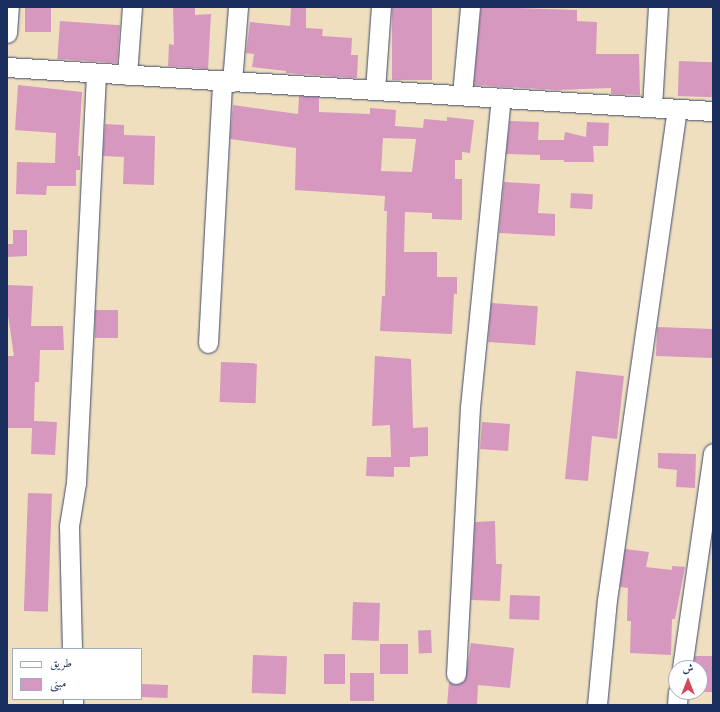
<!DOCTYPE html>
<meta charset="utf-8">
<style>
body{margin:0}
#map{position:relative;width:720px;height:712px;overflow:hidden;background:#efdfbe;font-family:Cardo,Amiri,serif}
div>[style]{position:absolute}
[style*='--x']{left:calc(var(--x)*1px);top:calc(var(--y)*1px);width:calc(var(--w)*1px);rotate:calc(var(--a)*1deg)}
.building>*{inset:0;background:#d798c0;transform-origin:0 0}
.roads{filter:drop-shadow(0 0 1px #3b496c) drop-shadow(0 0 1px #3b496c)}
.minor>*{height:19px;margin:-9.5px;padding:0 9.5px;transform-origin:9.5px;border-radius:9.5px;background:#fff}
span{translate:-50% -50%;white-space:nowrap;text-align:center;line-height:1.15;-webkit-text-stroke:3px #fff;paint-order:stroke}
.frame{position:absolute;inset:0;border:8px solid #1b2f5e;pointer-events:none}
.legend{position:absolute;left:12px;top:648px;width:130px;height:52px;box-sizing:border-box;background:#fff;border:1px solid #a4acbf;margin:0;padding:5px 7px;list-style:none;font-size:12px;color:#1b2f5e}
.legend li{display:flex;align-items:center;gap:8px;height:20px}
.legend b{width:20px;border:1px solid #a4acbf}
.north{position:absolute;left:668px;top:660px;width:40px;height:40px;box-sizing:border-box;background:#fff;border:1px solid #a4acbf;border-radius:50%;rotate:0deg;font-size:11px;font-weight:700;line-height:16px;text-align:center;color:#1b2f5e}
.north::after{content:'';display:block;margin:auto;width:14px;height:18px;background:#d1495b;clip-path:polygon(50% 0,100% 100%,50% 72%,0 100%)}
</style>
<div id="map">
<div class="building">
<i style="left:25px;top:7px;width:26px;height:25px"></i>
<i style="clip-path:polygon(173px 7px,195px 7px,195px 15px,211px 14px,208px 69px,168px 66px,169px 44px,174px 45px)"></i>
<i style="clip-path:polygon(291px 7px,306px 7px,306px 28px,323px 29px,322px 36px,352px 38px,351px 55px,358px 55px,357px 78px,286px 73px,286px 71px,252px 67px,254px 54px,246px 53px,250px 22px,290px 26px)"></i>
<i style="left:392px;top:7px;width:40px;height:73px"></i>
<i style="clip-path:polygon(481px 7px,577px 10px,577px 21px,597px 22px,596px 54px,639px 54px,640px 95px,611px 94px,611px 88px,556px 90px,474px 85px)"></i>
<i style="left:60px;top:21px;width:60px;height:38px;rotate:4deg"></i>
<i style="left:679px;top:61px;width:34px;height:35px;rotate:2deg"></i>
<i style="clip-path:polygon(18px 85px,82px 92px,78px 156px,80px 156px,80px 170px,76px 170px,76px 186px,47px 186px,46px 195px,16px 194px,17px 162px,55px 163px,56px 133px,15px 130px)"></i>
<i style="clip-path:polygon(evenodd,299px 96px,319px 97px,319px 112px,370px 114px,370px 108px,396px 110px,395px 126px,423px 128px,424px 119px,447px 121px,447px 117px,474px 120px,470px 153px,462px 152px,462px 160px,455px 160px,455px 179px,462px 179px,462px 220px,432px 219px,432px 213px,405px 212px,404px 252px,437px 252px,437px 277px,457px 277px,457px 294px,454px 294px,452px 334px,380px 331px,382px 296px,385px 296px,387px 211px,384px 211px,385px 196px,295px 190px,296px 148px,230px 139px,233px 105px,298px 114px,299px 96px,383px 138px,416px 139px,412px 172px,381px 171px,383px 138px)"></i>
<i style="clip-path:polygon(510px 121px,539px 122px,538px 140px,564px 140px,565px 132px,586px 137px,587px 122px,609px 123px,608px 146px,593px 146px,594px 162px,564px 162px,564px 160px,540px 160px,540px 155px,506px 154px)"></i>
<i style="clip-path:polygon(105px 124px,124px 125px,124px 135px,155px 136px,154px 185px,123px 184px,124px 157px,103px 156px)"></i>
<i style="clip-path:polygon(504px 182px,540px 184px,538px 213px,555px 214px,555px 236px,499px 233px)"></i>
<i style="left:571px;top:193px;width:22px;height:15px;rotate:3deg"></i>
<i style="clip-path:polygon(13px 230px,27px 230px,27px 256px,7px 257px,7px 244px,13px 244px)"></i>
<i style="clip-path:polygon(7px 285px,33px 286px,31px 326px,63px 326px,64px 350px,40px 350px,39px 382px,35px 382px,34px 421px,57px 422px,55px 455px,31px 454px,32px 428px,7px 428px,7px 356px,14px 356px,7px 309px)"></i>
<i style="left:491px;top:303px;width:47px;height:39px;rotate:4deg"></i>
<i style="left:95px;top:310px;width:23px;height:28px"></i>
<i style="left:657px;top:327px;width:56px;height:29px;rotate:2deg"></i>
<i style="clip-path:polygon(375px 356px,411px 359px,413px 428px,428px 427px,428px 456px,410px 457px,410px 467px,394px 467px,394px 477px,366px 476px,367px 457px,391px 457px,390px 425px,372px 426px)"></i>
<i style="left:221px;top:362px;width:36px;height:40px;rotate:2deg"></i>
<i style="clip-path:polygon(576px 371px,624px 376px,617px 439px,592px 436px,588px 481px,565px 479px)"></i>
<i style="left:482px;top:422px;width:28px;height:27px;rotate:4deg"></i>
<i style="clip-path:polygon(658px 453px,696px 454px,695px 488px,676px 487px,677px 470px,658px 468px)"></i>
<i style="left:28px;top:493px;width:24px;height:118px;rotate:2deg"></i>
<i style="clip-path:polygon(495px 521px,496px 564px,502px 564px,500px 601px,471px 600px,475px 522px)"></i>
<i style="clip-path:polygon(625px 549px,649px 552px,646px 567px,672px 570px,672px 566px,685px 567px,675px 619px,672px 619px,671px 655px,630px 653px,631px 621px,627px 621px,628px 588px,620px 587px)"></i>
<i style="left:510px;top:595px;width:30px;height:24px;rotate:2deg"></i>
<i style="left:353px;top:602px;width:27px;height:38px;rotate:2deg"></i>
<i style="left:431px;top:630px;width:23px;height:13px;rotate:88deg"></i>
<i style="clip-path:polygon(471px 643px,514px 648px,510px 688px,478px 685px,477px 705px,447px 705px,449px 682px,456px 685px,465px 680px)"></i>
<i style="left:408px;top:644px;width:30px;height:28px;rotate:90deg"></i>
<i style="left:324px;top:654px;width:21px;height:30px"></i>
<i style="left:253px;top:655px;width:34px;height:38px;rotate:2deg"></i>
<i style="clip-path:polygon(695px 656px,713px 656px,713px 692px,700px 692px,700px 668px,693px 668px)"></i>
<i style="left:350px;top:673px;width:24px;height:28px"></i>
<i style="left:141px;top:684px;width:27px;height:13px;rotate:2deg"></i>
</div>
<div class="roads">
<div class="minor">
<i style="--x:7;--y:33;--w:26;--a:-86"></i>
<i style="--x:7;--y:67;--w:707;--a:3.57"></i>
<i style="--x:127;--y:75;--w:68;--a:-85.8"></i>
<i style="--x:232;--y:82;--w:75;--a:-85.4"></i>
<i style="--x:375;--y:90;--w:83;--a:-85.9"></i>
<i style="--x:462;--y:95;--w:88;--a:-84.8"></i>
<i style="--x:652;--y:107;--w:100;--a:-86.6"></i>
<i style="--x:208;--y:343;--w:262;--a:-86.9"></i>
<i style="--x:72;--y:649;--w:123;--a:-91.4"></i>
<i style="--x:69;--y:526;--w:44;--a:-80.8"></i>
<i style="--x:76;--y:483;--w:410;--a:-87.2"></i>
<i style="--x:682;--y:668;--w:217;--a:-81.8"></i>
<i style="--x:456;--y:674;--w:267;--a:-87"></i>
<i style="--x:470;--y:407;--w:311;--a:-84.3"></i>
<i style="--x:73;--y:699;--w:6;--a:90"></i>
<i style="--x:597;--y:705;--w:105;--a:-84.6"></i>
<i style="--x:607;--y:600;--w:496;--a:-81.9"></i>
<i style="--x:677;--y:705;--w:13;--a:-86"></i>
</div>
</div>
<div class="frame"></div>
<ul class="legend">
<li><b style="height:5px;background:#fff"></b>طريق</li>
<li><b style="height:11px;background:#d798c0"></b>مبنى</li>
</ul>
<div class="north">ش</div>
</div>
